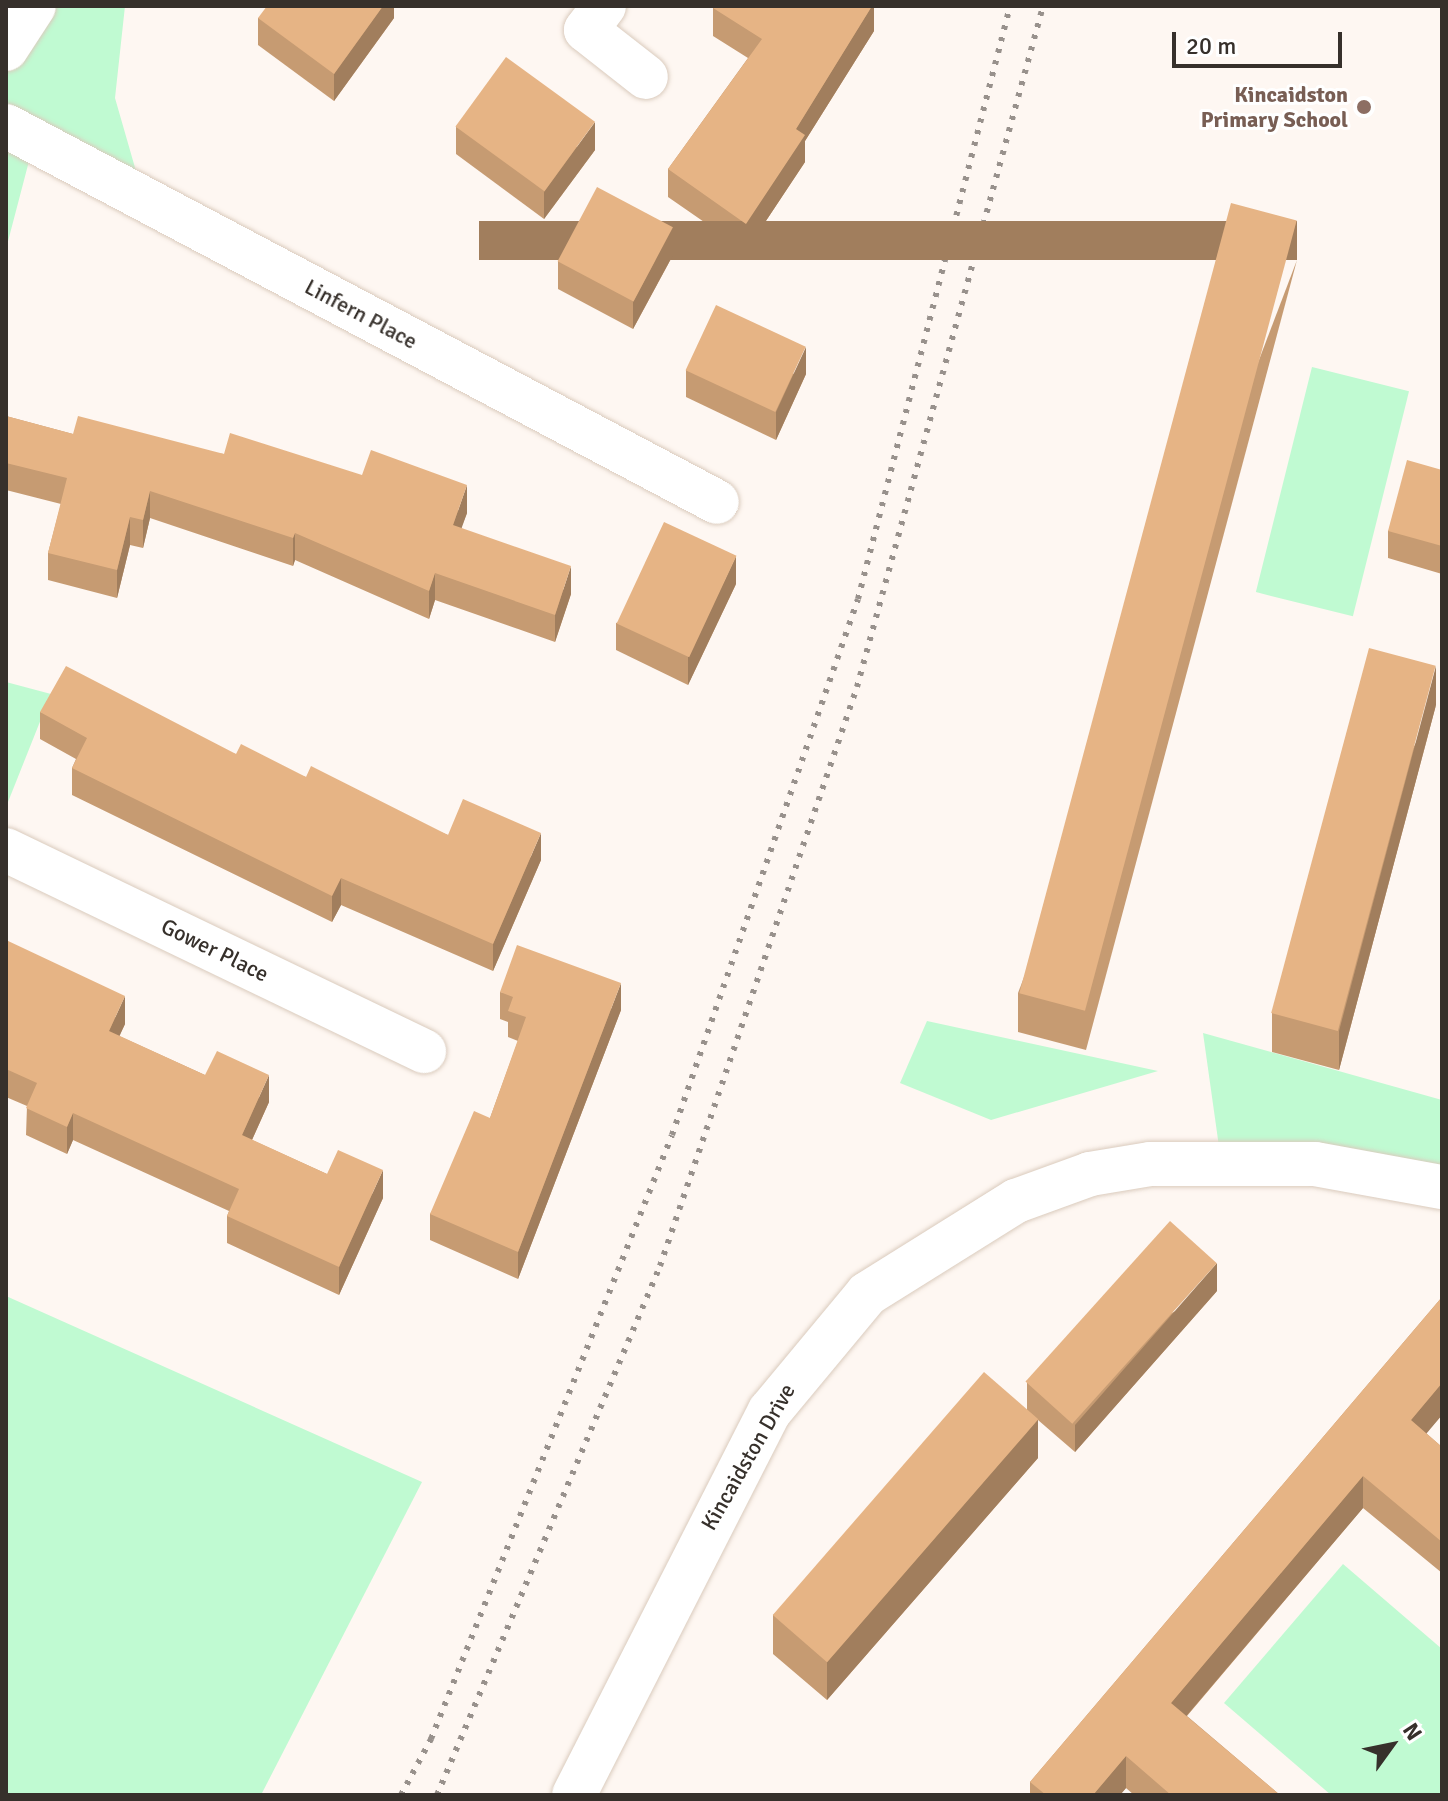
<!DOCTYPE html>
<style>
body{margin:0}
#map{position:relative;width:1448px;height:1801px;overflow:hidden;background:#fef7f2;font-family:Signika,sans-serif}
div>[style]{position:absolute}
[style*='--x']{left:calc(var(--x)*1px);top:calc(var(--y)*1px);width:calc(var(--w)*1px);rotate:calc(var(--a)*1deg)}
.green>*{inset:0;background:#c0fad2;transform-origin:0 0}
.roads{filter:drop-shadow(0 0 2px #dacbbd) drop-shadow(0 0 2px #dacbbd)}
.minor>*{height:44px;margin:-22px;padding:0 22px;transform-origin:22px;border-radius:22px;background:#fff}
.tertiary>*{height:44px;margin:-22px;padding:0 22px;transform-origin:22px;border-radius:22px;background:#fff}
.rail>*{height:6px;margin-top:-3px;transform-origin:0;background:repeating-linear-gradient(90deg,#98918c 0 4px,transparent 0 12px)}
.wall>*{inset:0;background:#c69b72}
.shaded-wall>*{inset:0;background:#a17e5d;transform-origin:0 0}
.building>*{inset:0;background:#e6b485;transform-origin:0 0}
.dots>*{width:22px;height:22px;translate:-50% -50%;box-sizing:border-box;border:4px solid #fff;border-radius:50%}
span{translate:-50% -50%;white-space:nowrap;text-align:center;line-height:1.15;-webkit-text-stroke:6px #fff;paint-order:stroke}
.education-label{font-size:22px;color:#785e54;font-weight:700}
.right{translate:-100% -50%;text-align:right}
.street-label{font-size:22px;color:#36302b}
.frame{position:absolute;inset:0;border:8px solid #36302b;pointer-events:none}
.north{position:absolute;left:1352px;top:1705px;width:80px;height:80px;-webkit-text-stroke:6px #fff;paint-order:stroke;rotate:57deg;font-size:22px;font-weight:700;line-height:32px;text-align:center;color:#36302b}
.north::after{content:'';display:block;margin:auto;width:28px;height:36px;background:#36302b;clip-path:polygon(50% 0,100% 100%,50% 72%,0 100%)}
.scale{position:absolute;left:1172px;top:32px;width:170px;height:36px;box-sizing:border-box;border:4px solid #36302b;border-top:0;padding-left:10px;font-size:24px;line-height:28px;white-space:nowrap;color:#36302b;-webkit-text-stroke:6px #fff;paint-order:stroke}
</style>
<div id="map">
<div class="green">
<i style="clip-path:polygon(34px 6px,125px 6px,115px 98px,144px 199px,34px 142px,6px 249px,6px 49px)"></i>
<i style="left:1312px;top:367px;width:100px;height:232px;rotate:14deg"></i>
<i style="clip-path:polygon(6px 682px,51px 694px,6px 807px)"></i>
<i style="clip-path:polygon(927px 1021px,1158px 1071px,991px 1120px,900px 1083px)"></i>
<i style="clip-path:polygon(1203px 1033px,1442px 1100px,1442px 1187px,1221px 1161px)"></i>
<i style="clip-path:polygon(6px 1296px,422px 1482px,261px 1795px,6px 1795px)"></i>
<i style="clip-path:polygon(1343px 1564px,1442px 1649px,1442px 1795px,1331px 1795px,1224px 1703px)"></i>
</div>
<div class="roads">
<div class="minor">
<i style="--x:604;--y:6;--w:30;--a:127"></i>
<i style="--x:586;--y:30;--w:76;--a:38.1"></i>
<i style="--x:6;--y:49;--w:51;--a:-56.9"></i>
<i style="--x:6;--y:126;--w:804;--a:27.87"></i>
<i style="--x:6;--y:850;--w:464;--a:25.7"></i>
</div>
<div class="tertiary">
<i style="--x:574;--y:1795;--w:431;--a:-63"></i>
<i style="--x:770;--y:1411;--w:152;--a:-50.3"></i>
<i style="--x:867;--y:1294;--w:176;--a:-32"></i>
<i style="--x:1016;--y:1201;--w:79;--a:-20"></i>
<i style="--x:1090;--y:1174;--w:61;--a:-9.5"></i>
<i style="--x:1150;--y:1164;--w:165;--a:0"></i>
<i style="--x:1315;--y:1164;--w:129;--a:10.3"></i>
</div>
</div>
<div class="rail">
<i style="--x:401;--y:1795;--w:64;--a:-61.8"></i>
<i style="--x:431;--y:1739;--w:650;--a:-68.25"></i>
<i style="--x:672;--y:1135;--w:567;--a:-70.86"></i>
<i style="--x:858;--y:599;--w:612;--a:-75.62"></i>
<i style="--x:437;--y:1795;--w:574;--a:-67.14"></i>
<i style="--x:660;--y:1266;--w:612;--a:-71.21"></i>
<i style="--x:857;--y:687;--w:706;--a:-74.72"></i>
</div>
<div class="wall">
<i style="clip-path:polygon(394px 6px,394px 18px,334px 101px,258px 45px,258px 18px)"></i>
<i style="clip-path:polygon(874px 6px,874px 31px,805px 141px,805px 162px,746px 251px,668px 197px,668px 169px,748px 58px,713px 36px,713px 8px)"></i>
<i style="clip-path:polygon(456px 127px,595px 150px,544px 219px,456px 154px)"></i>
<i style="clip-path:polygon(673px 255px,633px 329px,558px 289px,558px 261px)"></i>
<i style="clip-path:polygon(1297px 260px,1086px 1050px,1018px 1032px,1018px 993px)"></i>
<i style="clip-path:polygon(686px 370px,806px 374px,776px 440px,686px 397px)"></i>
<i style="clip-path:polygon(6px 416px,73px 434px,224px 454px,467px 513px,461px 528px,571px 594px,555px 642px,435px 600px,429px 619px,295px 560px,293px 566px,150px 518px,143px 548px,130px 545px,117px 598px,48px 580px,48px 553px,61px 504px,6px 490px)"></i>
<i style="clip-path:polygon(1442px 470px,1442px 574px,1388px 558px,1388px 531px)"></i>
<i style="clip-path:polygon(736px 584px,688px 685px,616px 650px,616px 623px)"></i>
<i style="clip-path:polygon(1436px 705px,1339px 1070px,1272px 1052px,1272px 1013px)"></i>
<i style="clip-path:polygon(40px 712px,236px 754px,306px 777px,448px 835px,541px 860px,493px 971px,341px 905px,332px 922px,72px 795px,72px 768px,76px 759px,40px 739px)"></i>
<i style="clip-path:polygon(6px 940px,125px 1024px,119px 1036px,205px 1075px,269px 1102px,252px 1140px,327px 1174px,383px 1198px,339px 1295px,227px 1243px,227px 1216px,229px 1211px,73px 1140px,67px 1154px,26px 1135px,27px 1106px,6px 1097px)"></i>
<i style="clip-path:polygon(500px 992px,621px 1010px,518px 1279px,430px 1240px,430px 1214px,490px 1118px,518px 1041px,508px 1037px,508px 1022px,500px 1019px)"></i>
<i style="clip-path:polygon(1217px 1291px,1075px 1452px,1038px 1420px,1038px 1458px,827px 1700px,773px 1654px,773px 1615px,1027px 1410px,1027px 1383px)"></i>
<i style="clip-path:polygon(1442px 1297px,1442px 1415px,1426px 1433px,1442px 1447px,1442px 1573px,1363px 1508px,1187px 1716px,1280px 1795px,1134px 1795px,1126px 1788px,1120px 1795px,1030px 1795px,1030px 1782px)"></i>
</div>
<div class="shaded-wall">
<i style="clip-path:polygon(383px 6px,394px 6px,394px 18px,334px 101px,334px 74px)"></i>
<i style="clip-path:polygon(872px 6px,874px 6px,874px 31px,805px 141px,805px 162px,746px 251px,746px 224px,796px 129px)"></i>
<i style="clip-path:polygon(595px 122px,595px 150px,544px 219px,544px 192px)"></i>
<i style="left:1297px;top:221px;width:39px;height:818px;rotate:90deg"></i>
<i style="clip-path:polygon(673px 227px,673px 255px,633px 329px,633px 302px)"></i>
<i style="clip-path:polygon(806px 347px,806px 374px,776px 440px,776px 412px)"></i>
<i style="clip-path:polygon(467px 485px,467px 513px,453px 552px,453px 525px)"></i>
<i style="clip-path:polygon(150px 491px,150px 518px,143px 548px,143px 520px)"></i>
<i style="clip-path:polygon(130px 517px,130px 545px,117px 598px,117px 570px)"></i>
<i style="clip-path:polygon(295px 533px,295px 560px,293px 566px,293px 538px)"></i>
<i style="clip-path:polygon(736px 556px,736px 584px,688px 685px,688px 657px)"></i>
<i style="clip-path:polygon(571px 566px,571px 594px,555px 642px,555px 615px)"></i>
<i style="clip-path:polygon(435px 573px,435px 600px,429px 619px,429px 591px)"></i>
<i style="clip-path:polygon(1436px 666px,1436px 705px,1339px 1070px,1339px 1031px)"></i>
<i style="clip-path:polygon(541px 833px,541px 860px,493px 971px,493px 944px)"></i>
<i style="clip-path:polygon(341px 878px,341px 905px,332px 922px,332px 896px)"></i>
<i style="clip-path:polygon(621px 983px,621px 1010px,518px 1279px,518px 1252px)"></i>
<i style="clip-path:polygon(125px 996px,125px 1024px,109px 1059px,109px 1031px)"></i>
<i style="clip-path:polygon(269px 1075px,269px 1102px,242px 1162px,242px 1135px)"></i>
<i style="clip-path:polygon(73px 1113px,73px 1140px,67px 1154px,67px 1127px)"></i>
<i style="clip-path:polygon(383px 1170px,383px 1198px,339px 1295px,339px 1267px)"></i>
<i style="clip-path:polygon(1217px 1263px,1217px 1291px,1075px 1452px,1075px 1425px)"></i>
<i style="clip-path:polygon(1442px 1383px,1442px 1415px,1411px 1452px,1411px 1420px)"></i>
<i style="clip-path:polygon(1038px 1419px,1038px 1458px,827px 1700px,827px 1662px)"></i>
<i style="clip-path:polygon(1363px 1476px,1363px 1508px,1171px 1734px,1171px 1703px)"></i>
<i style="clip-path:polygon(1126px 1756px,1126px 1788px,1120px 1795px,1093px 1795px)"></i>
</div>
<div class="building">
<i style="clip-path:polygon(267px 6px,383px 6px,334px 74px,258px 18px)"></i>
<i style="clip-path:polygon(714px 6px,872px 6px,796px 129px,805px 135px,746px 224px,668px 169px,762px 39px,713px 8px)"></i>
<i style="left:506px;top:57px;width:110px;height:86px;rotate:36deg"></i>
<i style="left:597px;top:187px;width:86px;height:84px;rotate:28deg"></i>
<i style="left:1231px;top:203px;width:68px;height:818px;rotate:15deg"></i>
<i style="left:716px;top:305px;width:99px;height:72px;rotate:25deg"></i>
<i style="clip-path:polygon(6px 416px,73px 434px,78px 416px,224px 454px,230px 433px,362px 475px,371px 450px,467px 485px,453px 525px,571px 566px,555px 615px,435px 573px,429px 591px,295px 533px,293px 538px,150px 491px,143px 520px,130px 517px,117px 570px,48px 553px,67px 478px,6px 463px)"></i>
<i style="clip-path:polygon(1407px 460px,1442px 470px,1442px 546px,1388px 531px)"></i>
<i style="left:664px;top:522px;width:80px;height:112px;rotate:25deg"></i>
<i style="left:1369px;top:648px;width:69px;height:378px;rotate:15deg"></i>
<i style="clip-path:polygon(66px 666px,236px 754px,241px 744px,306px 777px,311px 766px,448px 835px,463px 799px,541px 833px,493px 944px,341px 878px,332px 896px,72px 768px,87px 738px,40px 712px)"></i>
<i style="clip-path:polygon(6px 940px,125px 996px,109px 1031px,205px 1075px,217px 1051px,269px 1075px,242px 1135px,327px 1174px,338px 1150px,383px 1170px,339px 1267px,227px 1216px,239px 1189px,73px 1113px,67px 1127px,26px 1108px,37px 1083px,6px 1069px)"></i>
<i style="clip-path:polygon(517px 945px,621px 983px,518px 1252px,430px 1214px,474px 1111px,490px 1118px,526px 1017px,508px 1011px,513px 997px,500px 992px)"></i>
<i style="left:1170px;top:1221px;width:63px;height:216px;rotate:42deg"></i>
<i style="clip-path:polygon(1442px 1297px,1442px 1383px,1411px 1420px,1442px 1447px,1442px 1542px,1363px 1476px,1171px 1703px,1280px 1795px,1171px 1795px,1126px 1756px,1093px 1795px,1046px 1795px,1030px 1782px)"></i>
<i style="left:984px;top:1372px;width:72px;height:322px;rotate:41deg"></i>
</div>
<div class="dots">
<i style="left:1364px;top:107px;background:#8d6e63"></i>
</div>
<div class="education-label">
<span class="right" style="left:1348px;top:107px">Kincaidston<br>Primary School</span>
</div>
<div class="street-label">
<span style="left:361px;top:314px;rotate:28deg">Linfern Place</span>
<span style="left:215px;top:950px;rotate:26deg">Gower Place</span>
<span style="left:748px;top:1457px;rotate:-60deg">Kincaidston Drive</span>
</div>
<div class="frame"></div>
<div class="north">N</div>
<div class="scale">20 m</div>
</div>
